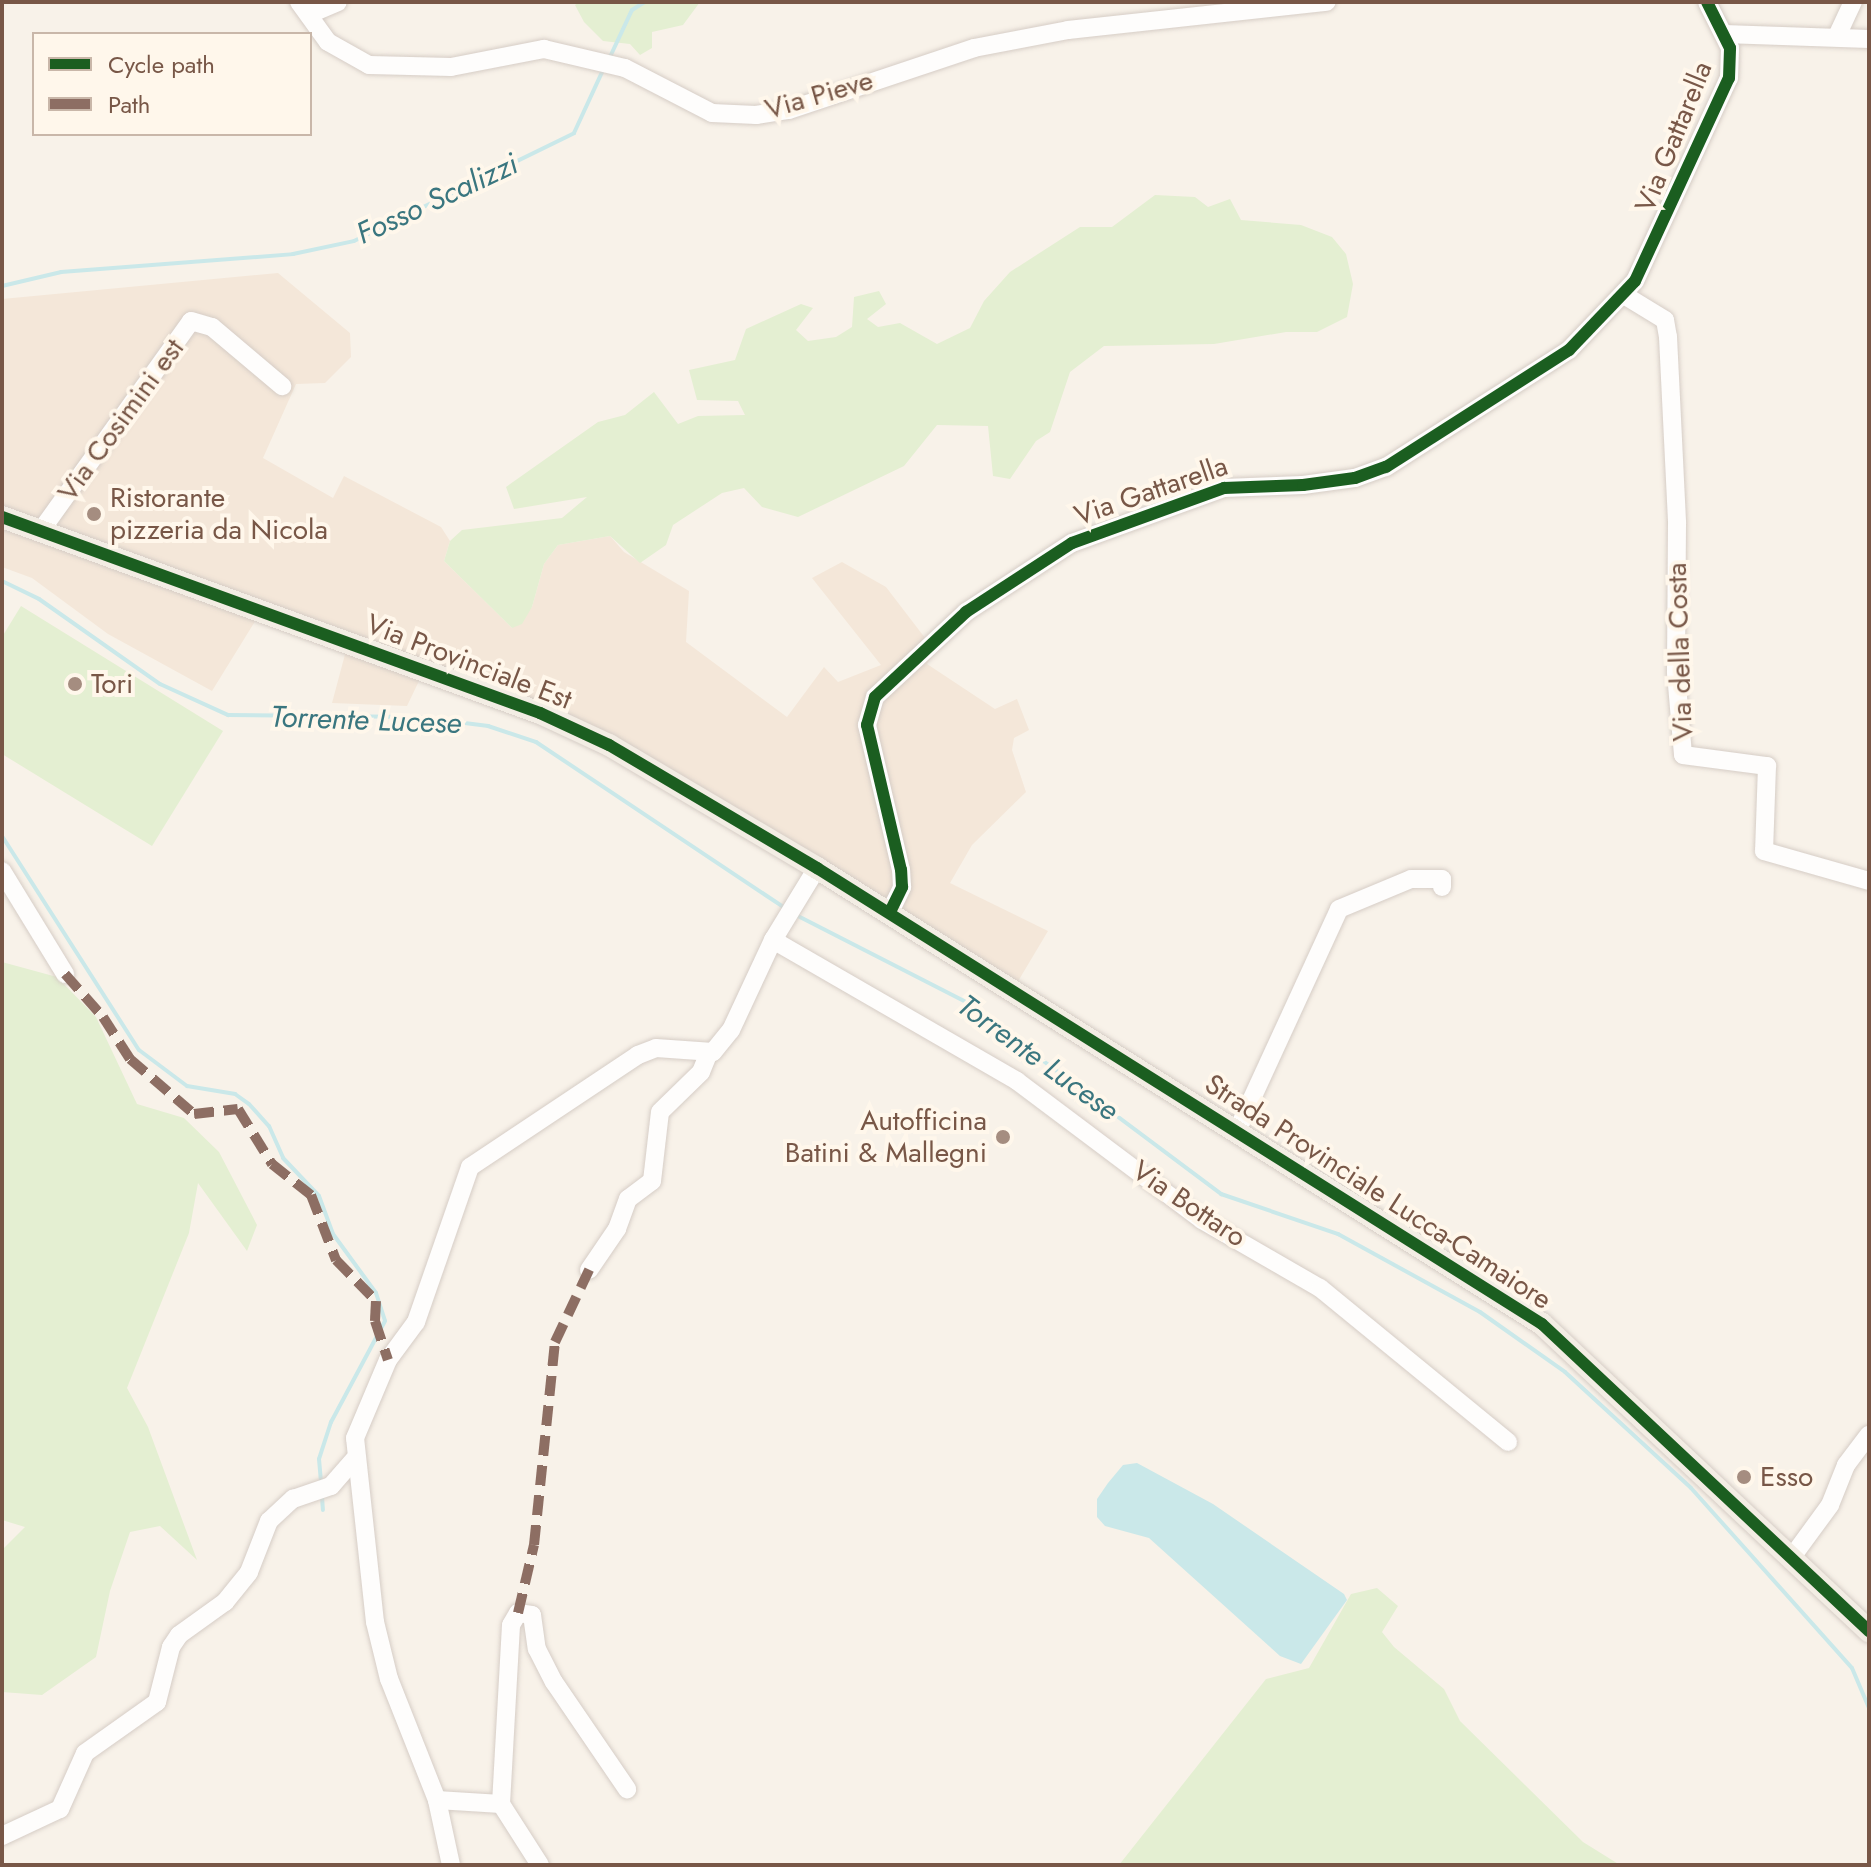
<!DOCTYPE html>
<style>
body{margin:0}
#map{position:relative;width:1871px;height:1867px;overflow:hidden;background:#f8f2e9;font-family:Jost,sans-serif}
div>[style]{position:absolute}
[style*='--x']{left:calc(var(--x)*1px);top:calc(var(--y)*1px);width:calc(var(--w)*1px);rotate:calc(var(--a)*1deg)}
.residential>*{inset:0;background:#f4e7d9}
.green>*{inset:0;background:#e4efd2}
.water>*{inset:0;background:#cae8e9}
.stream>*{height:4px;margin:-2px;padding:0 2px;transform-origin:2px;border-radius:2px;background:#cae8e9}
.roads{filter:drop-shadow(0 0 2px #d6cdc6) drop-shadow(0 0 2px #d6cdc6)}
.minor>*{height:18px;margin:-9px;padding:0 9px;transform-origin:9px;border-radius:9px;background:#fefdfc}
.major>*{height:22px;margin:-11px;padding:0 11px;transform-origin:11px;border-radius:11px;background:#f3ede4}
.quiet>*{height:10px;margin-top:-5px;transform-origin:0;background:repeating-linear-gradient(90deg,#8d6e63 0 20px,transparent 0 30px)}
.cycleway>*{height:12px;margin:-6px;padding:0 6px;transform-origin:6px;border-radius:6px;background:#1b5e20}
.dots>*{width:22px;height:22px;translate:-50% -50%;box-sizing:border-box;border:4px solid #fff7eb;border-radius:50%}
span{translate:-50% -50%;white-space:nowrap;text-align:center;line-height:1.15;-webkit-text-stroke:8px #fff7eb;paint-order:stroke}
.street-label{font-size:28px;color:#785747}
.poi-label{font-size:28px;color:#785747}
.left{translate:0 -50%;text-align:left}
.right{translate:-100% -50%;text-align:right}
.water-label{font-size:30px;color:#3a767f;font-style:italic}
.frame{position:absolute;inset:0;border:4px solid #785747;pointer-events:none}
.legend{position:absolute;left:32px;top:32px;width:280px;height:104px;box-sizing:border-box;background:#fff7eb;border:2px solid #c9b7a9;margin:0;padding:10px 14px;list-style:none;font-size:24px;color:#785747}
.legend li{display:flex;align-items:center;gap:16px;height:40px}
.legend b{width:40px;border:2px solid #c9b7a9}
</style>
<div id="map">
<div class="residential">
<i style="clip-path:polygon(278px 273px,350px 333px,351px 357px,325px 383px,296px 384px,263px 458px,333px 498px,344px 476px,441px 527px,450px 541px,444px 561px,512px 628px,532px 607px,544px 564px,558px 545px,610px 536px,624px 552px,689px 591px,686px 642px,787px 717px,824px 667px,838px 682px,881px 665px,812px 578px,842px 562px,886px 587px,935px 651px,927px 664px,995px 709px,1017px 699px,1029px 730px,1014px 738px,1012px 750px,1026px 792px,972px 845px,950px 883px,1048px 931px,1017px 983px,879px 895px,428px 662px,407px 706px,332px 703px,351px 632px,267px 602px,212px 691px,108px 634px,32px 578px,2px 567px,2px 299px)"></i>
</div>
<div class="green">
<i style="clip-path:polygon(579px 2px,700px 2px,683px 25px,652px 32px,652px 48px,640px 55px,630px 44px,603px 41px,584px 22px,575px 5px)"></i>
<i style="clip-path:polygon(1155px 195px,1195px 197px,1208px 207px,1230px 199px,1241px 220px,1301px 225px,1332px 237px,1346px 254px,1353px 284px,1347px 317px,1317px 332px,1286px 332px,1214px 344px,1104px 346px,1070px 372px,1050px 432px,1036px 441px,1010px 479px,993px 476px,988px 426px,937px 425px,904px 466px,798px 517px,762px 507px,744px 488px,722px 493px,673px 525px,666px 545px,640px 563px,610px 536px,558px 545px,544px 564px,532px 607px,522px 624px,512px 628px,444px 561px,450px 541px,462px 530px,562px 518px,587px 497px,514px 509px,506px 487px,598px 422px,625px 415px,654px 392px,678px 424px,698px 416px,745px 415px,738px 401px,697px 400px,689px 370px,735px 360px,746px 329px,801px 304px,813px 308px,796px 330px,808px 341px,836px 337px,852px 327px,854px 297px,879px 291px,886px 304px,867px 319px,878px 327px,900px 323px,937px 344px,970px 328px,984px 301px,1010px 272px,1080px 227px,1112px 227px)"></i>
<i style="clip-path:polygon(21px 606px,223px 731px,152px 846px,2px 754px,2px 637px)"></i>
<i style="clip-path:polygon(2px 962px,57px 977px,96px 1017px,137px 1104px,184px 1118px,219px 1152px,257px 1225px,247px 1251px,198px 1183px,189px 1233px,127px 1388px,148px 1427px,197px 1560px,160px 1526px,130px 1532px,110px 1591px,96px 1657px,42px 1695px,2px 1692px,2px 1550px,25px 1527px,2px 1520px)"></i>
<i style="clip-path:polygon(1377px 1588px,1398px 1606px,1382px 1632px,1394px 1647px,1444px 1689px,1460px 1721px,1583px 1842px,1620px 1865px,1119px 1865px,1266px 1679px,1309px 1668px,1351px 1594px)"></i>
</div>
<div class="water">
<i style="clip-path:polygon(1137px 1463px,1213px 1504px,1344px 1594px,1347px 1600px,1301px 1664px,1280px 1656px,1149px 1538px,1105px 1526px,1097px 1517px,1097px 1499px,1108px 1483px,1123px 1465px)"></i>
</div>
<div class="stream">
<i style="--x:609;--y:59;--w:54;--a:-64.9"></i>
<i style="--x:632;--y:10;--w:15;--a:-32"></i>
<i style="--x:2;--y:286;--w:61;--a:-13.3"></i>
<i style="--x:61;--y:272;--w:233;--a:-4.4"></i>
<i style="--x:293;--y:254;--w:62;--a:-12"></i>
<i style="--x:354;--y:241;--w:245;--a:-26.1"></i>
<i style="--x:574;--y:133;--w:69;--a:-65.3"></i>
<i style="--x:2;--y:581;--w:41;--a:25.9"></i>
<i style="--x:39;--y:599;--w:148;--a:35.1"></i>
<i style="--x:160;--y:684;--w:75;--a:24.5"></i>
<i style="--x:228;--y:715;--w:189;--a:0.6"></i>
<i style="--x:417;--y:717;--w:72;--a:7.2"></i>
<i style="--x:488;--y:726;--w:51;--a:18.4"></i>
<i style="--x:536;--y:742;--w:299;--a:33.7"></i>
<i style="--x:2;--y:836;--w:254;--a:57.4"></i>
<i style="--x:139;--y:1050;--w:60;--a:36.9"></i>
<i style="--x:187;--y:1086;--w:49;--a:9.5"></i>
<i style="--x:235;--y:1094;--w:17;--a:36"></i>
<i style="--x:249;--y:1104;--w:30;--a:48"></i>
<i style="--x:269;--y:1126;--w:35;--a:66"></i>
<i style="--x:283;--y:1158;--w:52;--a:46.5"></i>
<i style="--x:319;--y:1196;--w:40;--a:69.8"></i>
<i style="--x:333;--y:1234;--w:73;--a:53.9"></i>
<i style="--x:376;--y:1293;--w:29;--a:72"></i>
<i style="--x:385;--y:1321;--w:115;--a:118.1"></i>
<i style="--x:331;--y:1422;--w:39;--a:108"></i>
<i style="--x:319;--y:1459;--w:25;--a:85"></i>
<i style="--x:796;--y:915;--w:202;--a:27.1"></i>
<i style="--x:976;--y:1007;--w:43;--a:48.8"></i>
<i style="--x:1004;--y:1039;--w:34;--a:27"></i>
<i style="--x:1034;--y:1054;--w:234;--a:36.8"></i>
<i style="--x:1221;--y:1194;--w:124;--a:18.9"></i>
<i style="--x:1338;--y:1234;--w:162;--a:28.8"></i>
<i style="--x:1480;--y:1312;--w:104;--a:35.2"></i>
<i style="--x:1565;--y:1372;--w:171;--a:42.6"></i>
<i style="--x:1691;--y:1488;--w:241;--a:48.2"></i>
<i style="--x:1852;--y:1668;--w:43;--a:67"></i>
<i style="--x:322;--y:1497;--w:13;--a:86"></i>
</div>
<div class="roads">
<div class="minor">
<i style="--x:299;--y:2;--w:49;--a:54.1"></i>
<i style="--x:328;--y:42;--w:47;--a:29.3"></i>
<i style="--x:369;--y:65;--w:82;--a:1.4"></i>
<i style="--x:451;--y:67;--w:95;--a:-11"></i>
<i style="--x:544;--y:49;--w:83;--a:13.2"></i>
<i style="--x:625;--y:68;--w:98;--a:27.3"></i>
<i style="--x:712;--y:113;--w:44;--a:2.6"></i>
<i style="--x:756;--y:115;--w:33;--a:-9"></i>
<i style="--x:789;--y:110;--w:195;--a:-18.5"></i>
<i style="--x:974;--y:48;--w:96;--a:-10.8"></i>
<i style="--x:1068;--y:30;--w:260;--a:-6.2"></i>
<i style="--x:310;--y:14;--w:30;--a:-23"></i>
<i style="--x:1724;--y:34;--w:145;--a:2"></i>
<i style="--x:1837;--y:36;--w:38;--a:-65"></i>
<i style="--x:1624;--y:295;--w:48;--a:31.4"></i>
<i style="--x:1665;--y:320;--w:17;--a:80"></i>
<i style="--x:1668;--y:337;--w:187;--a:87.2"></i>
<i style="--x:1677;--y:524;--w:149;--a:90.4"></i>
<i style="--x:1676;--y:673;--w:82;--a:85.1"></i>
<i style="--x:1683;--y:755;--w:85;--a:7.5"></i>
<i style="--x:1767;--y:766;--w:85;--a:92"></i>
<i style="--x:1764;--y:851;--w:109;--a:15.9"></i>
<i style="--x:40;--y:532;--w:259;--a:-54.4"></i>
<i style="--x:191;--y:321;--w:22;--a:16"></i>
<i style="--x:212;--y:327;--w:92;--a:40.1"></i>
<i style="--x:2;--y:871;--w:121;--a:58.5"></i>
<i style="--x:890;--y:912;--w:28;--a:-64"></i>
<i style="--x:902;--y:887;--w:17;--a:-93"></i>
<i style="--x:901;--y:870;--w:149;--a:-103.2"></i>
<i style="--x:867;--y:725;--w:29;--a:-74"></i>
<i style="--x:875;--y:697;--w:125;--a:-43"></i>
<i style="--x:966;--y:612;--w:126;--a:-33.1"></i>
<i style="--x:1072;--y:543;--w:162;--a:-19.9"></i>
<i style="--x:1224;--y:488;--w:79;--a:-2.2"></i>
<i style="--x:1303;--y:485;--w:52;--a:-7.7"></i>
<i style="--x:1355;--y:478;--w:33;--a:-20"></i>
<i style="--x:1386;--y:467;--w:217;--a:-32.6"></i>
<i style="--x:1569;--y:350;--w:95;--a:-46.3"></i>
<i style="--x:1635;--y:281;--w:224;--a:-65.2"></i>
<i style="--x:1729;--y:78;--w:30;--a:-88"></i>
<i style="--x:1730;--y:48;--w:51;--a:-116.6"></i>
<i style="--x:773;--y:940;--w:282;--a:30"></i>
<i style="--x:1017;--y:1081;--w:231;--a:36.9"></i>
<i style="--x:1202;--y:1220;--w:136;--a:30"></i>
<i style="--x:1320;--y:1288;--w:243;--a:39.3"></i>
<i style="--x:1237;--y:1131;--w:244;--a:-65.3"></i>
<i style="--x:1339;--y:909;--w:78;--a:-22.6"></i>
<i style="--x:1411;--y:879;--w:31;--a:0"></i>
<i style="--x:1442;--y:879;--w:8;--a:90"></i>
<i style="--x:589;--y:1270;--w:50;--a:-55.7"></i>
<i style="--x:617;--y:1229;--w:32;--a:-70"></i>
<i style="--x:628;--y:1199;--w:30;--a:-37"></i>
<i style="--x:652;--y:1181;--w:69;--a:-83.4"></i>
<i style="--x:660;--y:1112;--w:57;--a:-44.3"></i>
<i style="--x:701;--y:1072;--w:18;--a:-68"></i>
<i style="--x:1792;--y:1557;--w:64;--a:-53.8"></i>
<i style="--x:1830;--y:1505;--w:43;--a:-68.2"></i>
<i style="--x:1846;--y:1465;--w:38;--a:-53"></i>
<i style="--x:437;--y:1800;--w:64;--a:3.6"></i>
<i style="--x:501;--y:1804;--w:72;--a:57.4"></i>
<i style="--x:501;--y:1804;--w:179;--a:-86.8"></i>
<i style="--x:511;--y:1625;--w:14;--a:-60"></i>
<i style="--x:518;--y:1613;--w:14;--a:8"></i>
<i style="--x:532;--y:1615;--w:34;--a:82"></i>
<i style="--x:537;--y:1649;--w:37;--a:63"></i>
<i style="--x:554;--y:1682;--w:130;--a:55.7"></i>
<i style="--x:2;--y:1836;--w:64;--a:-25"></i>
<i style="--x:60;--y:1809;--w:61;--a:-65.9"></i>
<i style="--x:85;--y:1753;--w:88;--a:-35.3"></i>
<i style="--x:157;--y:1702;--w:57;--a:-75.7"></i>
<i style="--x:171;--y:1647;--w:14;--a:-56"></i>
<i style="--x:179;--y:1635;--w:57;--a:-35.7"></i>
<i style="--x:225;--y:1602;--w:38;--a:-51"></i>
<i style="--x:249;--y:1572;--w:55;--a:-68.6"></i>
<i style="--x:269;--y:1521;--w:33;--a:-43"></i>
<i style="--x:293;--y:1499;--w:40;--a:-18.9"></i>
<i style="--x:331;--y:1486;--w:35;--a:-49"></i>
<i style="--x:451;--y:1865;--w:66;--a:-102.2"></i>
<i style="--x:437;--y:1800;--w:130;--a:-111.6"></i>
<i style="--x:389;--y:1679;--w:59;--a:-103.8"></i>
<i style="--x:375;--y:1622;--w:185;--a:-96.2"></i>
<i style="--x:355;--y:1438;--w:85;--a:-67.1"></i>
<i style="--x:388;--y:1360;--w:47;--a:-53.6"></i>
<i style="--x:416;--y:1322;--w:164;--a:-70.8"></i>
<i style="--x:470;--y:1167;--w:202;--a:-33.7"></i>
<i style="--x:638;--y:1055;--w:19;--a:-21"></i>
<i style="--x:656;--y:1048;--w:57;--a:4"></i>
<i style="--x:713;--y:1052;--w:28;--a:-51"></i>
<i style="--x:731;--y:1030;--w:99;--a:-65"></i>
<i style="--x:773;--y:940;--w:84;--a:-58.6"></i>
</div>
<div class="major">
<i style="--x:2;--y:517;--w:573;--a:20.02"></i>
<i style="--x:540;--y:713;--w:76;--a:24.9"></i>
<i style="--x:609;--y:745;--w:242;--a:30.6"></i>
<i style="--x:817;--y:868;--w:856;--a:32.17"></i>
<i style="--x:1542;--y:1324;--w:449;--a:43.2"></i>
</div>
</div>
<div class="quiet">
<i style="--x:65;--y:974;--w:57;--a:48.5"></i>
<i style="--x:103;--y:1017;--w:50;--a:57.3"></i>
<i style="--x:130;--y:1059;--w:84;--a:40.7"></i>
<i style="--x:194;--y:1114;--w:44;--a:-6.5"></i>
<i style="--x:238;--y:1109;--w:65;--a:58.3"></i>
<i style="--x:272;--y:1164;--w:50;--a:38.5"></i>
<i style="--x:311;--y:1195;--w:70;--a:69"></i>
<i style="--x:336;--y:1260;--w:57;--a:45.7"></i>
<i style="--x:376;--y:1301;--w:20;--a:93"></i>
<i style="--x:375;--y:1321;--w:41;--a:71.6"></i>
<i style="--x:518;--y:1613;--w:70;--a:-76.8"></i>
<i style="--x:534;--y:1545;--w:204;--a:-84.1"></i>
<i style="--x:555;--y:1342;--w:80;--a:-64.7"></i>
</div>
<div class="cycleway">
<i style="--x:2;--y:517;--w:573;--a:20.02"></i>
<i style="--x:540;--y:713;--w:76;--a:24.9"></i>
<i style="--x:609;--y:745;--w:242;--a:30.6"></i>
<i style="--x:817;--y:868;--w:856;--a:32.17"></i>
<i style="--x:1542;--y:1324;--w:449;--a:43.2"></i>
<i style="--x:890;--y:912;--w:28;--a:-64"></i>
<i style="--x:902;--y:887;--w:17;--a:-93"></i>
<i style="--x:901;--y:870;--w:149;--a:-103.2"></i>
<i style="--x:867;--y:725;--w:29;--a:-74"></i>
<i style="--x:875;--y:697;--w:125;--a:-43"></i>
<i style="--x:966;--y:612;--w:126;--a:-33.1"></i>
<i style="--x:1072;--y:543;--w:162;--a:-19.9"></i>
<i style="--x:1224;--y:488;--w:79;--a:-2.2"></i>
<i style="--x:1303;--y:485;--w:52;--a:-7.7"></i>
<i style="--x:1355;--y:478;--w:33;--a:-20"></i>
<i style="--x:1386;--y:467;--w:217;--a:-32.6"></i>
<i style="--x:1569;--y:350;--w:95;--a:-46.3"></i>
<i style="--x:1635;--y:281;--w:224;--a:-65.2"></i>
<i style="--x:1729;--y:78;--w:30;--a:-88"></i>
<i style="--x:1730;--y:48;--w:51;--a:-116.6"></i>
</div>
<div class="dots">
<i style="left:94px;top:514px;background:#a58d80"></i>
<i style="left:75px;top:684px;background:#a58d80"></i>
<i style="left:1003px;top:1137px;background:#a58d80"></i>
<i style="left:1744px;top:1477px;background:#a58d80"></i>
</div>
<div class="street-label">
<span style="left:819px;top:95px;rotate:-16deg">Via Pieve</span>
<span style="left:1674px;top:137px;rotate:-68deg">Via Gattarella</span>
<span style="left:121px;top:420px;rotate:-54deg">Via Cosimini est</span>
<span style="left:1151px;top:491px;rotate:-19deg">Via Gattarella</span>
<span style="left:1680px;top:652px;rotate:-92deg">Via della Costa</span>
<span style="left:469px;top:662px;rotate:21deg">Via Provinciale Est</span>
<span style="left:1378px;top:1192px;rotate:33deg">Strada Provinciale Lucca-Camaiore</span>
<span style="left:1189px;top:1204px;rotate:34deg">Via Bottaro</span>
</div>
<div class="poi-label">
<span class="left" style="left:110px;top:514px">Ristorante<br>pizzeria da Nicola</span>
<span class="left" style="left:91px;top:684px">Tori</span>
<span class="right" style="left:987px;top:1137px">Autofficina<br>Batini &amp; Mallegni</span>
<span class="left" style="left:1760px;top:1477px">Esso</span>
</div>
<div class="water-label">
<span style="left:437px;top:199px;rotate:-25deg">Fosso Scalizzi</span>
<span style="left:366px;top:720px;rotate:2deg">Torrente Lucese</span>
<span style="left:1038px;top:1058px;rotate:36deg">Torrente Lucese</span>
</div>
<div class="frame"></div>
<ul class="legend">
<li><b style="height:10px;background:#1b5e20"></b>Cycle path</li>
<li><b style="height:10px;background:#8d6e63"></b>Path</li>
</ul>
</div>
